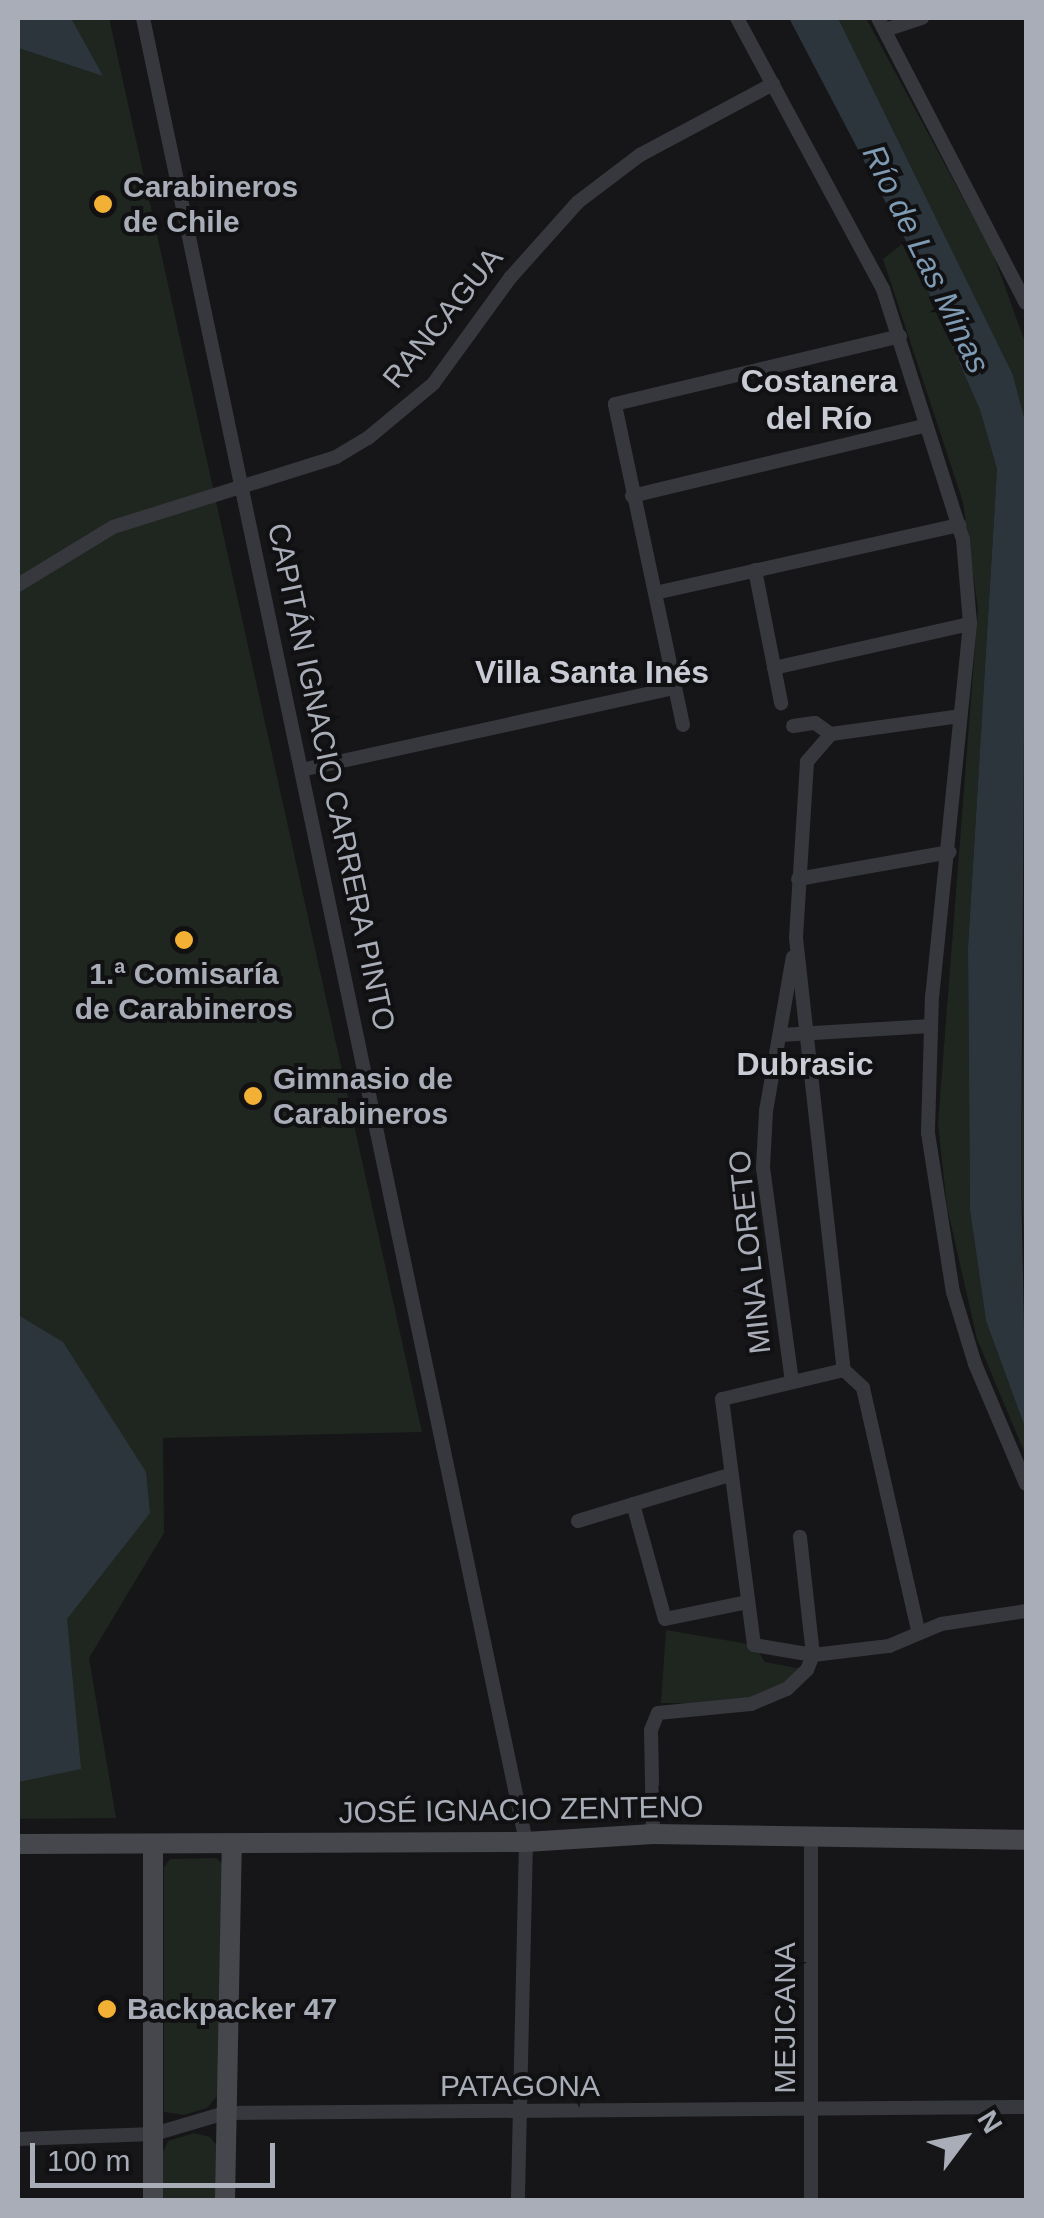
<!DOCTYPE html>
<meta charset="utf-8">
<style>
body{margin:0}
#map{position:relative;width:1044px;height:2218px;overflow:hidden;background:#161618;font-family:Arial,sans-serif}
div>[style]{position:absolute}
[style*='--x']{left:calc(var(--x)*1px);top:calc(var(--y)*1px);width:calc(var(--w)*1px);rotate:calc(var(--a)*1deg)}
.green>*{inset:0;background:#1e261f}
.water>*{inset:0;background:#2c353c}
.street>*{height:14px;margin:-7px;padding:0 7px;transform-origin:7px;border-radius:7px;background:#37383d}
.secondary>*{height:20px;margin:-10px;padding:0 10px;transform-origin:10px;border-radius:10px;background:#45474d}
.dots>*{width:28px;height:28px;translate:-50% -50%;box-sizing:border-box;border:5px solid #111113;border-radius:50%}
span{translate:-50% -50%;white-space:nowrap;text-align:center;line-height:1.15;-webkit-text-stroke:8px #111113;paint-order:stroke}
.poi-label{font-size:30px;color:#a8adb8;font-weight:700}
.left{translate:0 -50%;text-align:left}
.street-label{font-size:30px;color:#a8adb8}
.water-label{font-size:32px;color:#7f9bb3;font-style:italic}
.neighbourhood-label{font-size:32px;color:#c9ccd4;font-weight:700}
.frame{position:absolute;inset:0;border:20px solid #a8adb8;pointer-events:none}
.north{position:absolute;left:914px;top:2088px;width:100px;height:100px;-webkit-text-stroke:8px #111113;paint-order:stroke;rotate:58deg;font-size:28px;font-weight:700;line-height:40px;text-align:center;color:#a8adb8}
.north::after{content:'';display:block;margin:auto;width:35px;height:45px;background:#a8adb8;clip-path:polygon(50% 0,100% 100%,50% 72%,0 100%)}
.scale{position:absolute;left:30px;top:2143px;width:245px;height:45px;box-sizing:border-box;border:5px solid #a8adb8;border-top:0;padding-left:12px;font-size:30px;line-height:35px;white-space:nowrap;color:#a8adb8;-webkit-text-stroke:8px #111113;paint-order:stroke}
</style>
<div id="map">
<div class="green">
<i style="clip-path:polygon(71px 18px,109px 18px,422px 1432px,163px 1438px,164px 1533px,89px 1658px,116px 1818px,18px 1819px,18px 48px,101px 75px)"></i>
<i style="clip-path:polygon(838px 18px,866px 18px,993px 254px,1026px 345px,1026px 425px,1013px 375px)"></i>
<i style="clip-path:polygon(906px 241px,980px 410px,997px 469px,968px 948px,970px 1210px,986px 1321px,1026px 1430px,1026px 1456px,977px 1339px,947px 1207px,938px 1124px,978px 609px,963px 502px,883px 259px)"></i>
<i style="clip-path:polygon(1026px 845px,1026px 1277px,1021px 1179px)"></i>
<i style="clip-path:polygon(666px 1630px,754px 1645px,765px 1662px,807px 1670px,751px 1704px,661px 1703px)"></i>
<i style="clip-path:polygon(216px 1858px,227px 1867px,220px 2093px,207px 2108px,184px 2115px,164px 2112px,164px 1867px,170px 1859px)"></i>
<i style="clip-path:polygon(194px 2133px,210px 2137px,219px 2148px,219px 2200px,161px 2200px,163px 2152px,168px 2141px)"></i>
</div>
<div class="water">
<i style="clip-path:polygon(18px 18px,71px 18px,103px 76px,18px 48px)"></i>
<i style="clip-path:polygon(789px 18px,838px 18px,1013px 375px,1026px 425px,1021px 1179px,1026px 1430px,986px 1321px,970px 1210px,968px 948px,997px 469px,980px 410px,906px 241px)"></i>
<i style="clip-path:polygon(18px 1315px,63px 1342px,146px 1472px,150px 1513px,67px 1619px,81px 1769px,18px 1782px)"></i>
</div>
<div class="street">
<i style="--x:143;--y:18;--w:1864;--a:78.14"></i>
<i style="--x:526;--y:1842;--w:358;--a:91.3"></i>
<i style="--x:737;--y:18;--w:308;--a:61.7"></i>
<i style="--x:883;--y:289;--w:263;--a:72.3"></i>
<i style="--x:963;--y:540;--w:84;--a:85.2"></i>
<i style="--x:970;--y:624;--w:373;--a:95.8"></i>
<i style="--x:932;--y:995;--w:138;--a:91.7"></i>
<i style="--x:928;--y:1133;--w:161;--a:81.1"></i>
<i style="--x:953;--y:1292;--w:75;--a:73"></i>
<i style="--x:975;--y:1364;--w:130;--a:67"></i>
<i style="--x:878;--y:18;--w:321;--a:62.6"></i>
<i style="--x:885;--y:30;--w:39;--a:-18"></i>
<i style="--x:632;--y:496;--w:303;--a:-13.5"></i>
<i style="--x:755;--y:570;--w:136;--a:78.9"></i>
<i style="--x:18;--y:585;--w:111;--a:-31.4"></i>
<i style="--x:113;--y:527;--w:234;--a:-17.4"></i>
<i style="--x:336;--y:457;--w:37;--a:-31"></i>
<i style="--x:368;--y:438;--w:85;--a:-39.7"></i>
<i style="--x:433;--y:384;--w:131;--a:-54"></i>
<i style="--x:510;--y:278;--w:102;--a:-48.2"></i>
<i style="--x:578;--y:202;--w:78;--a:-37.2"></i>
<i style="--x:640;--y:155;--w:151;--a:-28.1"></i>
<i style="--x:655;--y:593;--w:312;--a:-12.6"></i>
<i style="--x:774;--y:668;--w:201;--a:-12.7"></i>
<i style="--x:683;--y:725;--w:328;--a:-102"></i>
<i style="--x:615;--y:404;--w:293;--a:-13.4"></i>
<i style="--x:793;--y:726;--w:22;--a:-8"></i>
<i style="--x:815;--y:723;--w:19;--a:35"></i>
<i style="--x:831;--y:734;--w:130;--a:-7.9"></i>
<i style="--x:831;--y:734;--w:37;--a:131"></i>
<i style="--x:807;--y:762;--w:176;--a:93.6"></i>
<i style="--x:796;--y:938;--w:435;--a:83.7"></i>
<i style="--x:844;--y:1370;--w:26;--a:43"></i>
<i style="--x:863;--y:1388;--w:248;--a:77.2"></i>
<i style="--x:301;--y:770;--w:383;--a:-12.4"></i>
<i style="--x:798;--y:879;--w:154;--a:-10.1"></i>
<i style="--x:781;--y:1035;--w:150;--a:-3.4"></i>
<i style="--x:844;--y:1370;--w:125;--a:166.6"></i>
<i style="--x:722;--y:1399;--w:248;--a:82.6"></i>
<i style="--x:754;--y:1645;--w:60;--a:9.6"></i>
<i style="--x:813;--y:1655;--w:77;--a:-6.8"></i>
<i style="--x:889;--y:1646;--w:56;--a:-22.9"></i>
<i style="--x:941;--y:1624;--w:86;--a:-8.7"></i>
<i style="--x:792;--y:1382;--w:217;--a:-97.7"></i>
<i style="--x:763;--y:1167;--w:56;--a:-86.9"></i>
<i style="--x:766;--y:1111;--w:156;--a:-80.1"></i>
<i style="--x:633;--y:1504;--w:119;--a:74.5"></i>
<i style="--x:665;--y:1619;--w:85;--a:-11.6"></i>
<i style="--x:578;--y:1521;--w:158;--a:-16.9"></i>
<i style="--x:653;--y:1834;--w:104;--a:-91.1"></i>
<i style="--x:651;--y:1730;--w:18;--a:-68"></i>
<i style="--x:658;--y:1713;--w:93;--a:-5.5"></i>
<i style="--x:751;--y:1704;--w:39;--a:-23"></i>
<i style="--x:787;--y:1689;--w:28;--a:-44"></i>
<i style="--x:807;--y:1670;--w:16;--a:-68"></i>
<i style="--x:813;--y:1655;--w:119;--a:-96.3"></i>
<i style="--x:18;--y:2139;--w:136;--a:-2.1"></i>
<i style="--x:154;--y:2134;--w:74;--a:-16.5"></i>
<i style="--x:225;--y:2113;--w:801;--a:-0.43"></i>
<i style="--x:811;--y:2200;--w:365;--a:-90"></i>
</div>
<div class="secondary">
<i style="--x:18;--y:1844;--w:508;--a:-0.23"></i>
<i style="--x:526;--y:1842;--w:127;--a:-3.6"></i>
<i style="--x:653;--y:1834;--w:373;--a:0.9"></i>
<i style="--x:153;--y:1848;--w:352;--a:90"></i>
<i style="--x:225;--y:2200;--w:354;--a:-88.9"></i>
</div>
<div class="dots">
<i style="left:103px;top:204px;background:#f2b134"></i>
<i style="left:184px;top:940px;background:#f2b134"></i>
<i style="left:253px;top:1096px;background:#f2b134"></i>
<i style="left:107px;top:2009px;background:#f2b134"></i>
</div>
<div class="poi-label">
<span class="left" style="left:123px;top:204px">Carabineros<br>de Chile</span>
<span style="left:184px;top:991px">1.ª Comisaría<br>de Carabineros</span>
<span class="left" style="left:273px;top:1096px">Gimnasio de<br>Carabineros</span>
<span class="left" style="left:127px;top:2009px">Backpacker 47</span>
</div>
<div class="street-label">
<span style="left:443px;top:318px;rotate:-51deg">RANCAGUA</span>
<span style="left:331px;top:777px;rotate:78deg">CAPITÁN IGNACIO CARRERA PINTO</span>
<span style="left:750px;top:1252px;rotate:-96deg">MINA LORETO</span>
<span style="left:521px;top:1810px;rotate:-1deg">JOSÉ IGNACIO ZENTENO</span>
<span style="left:785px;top:2018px;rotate:-90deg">MEJICANA</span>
<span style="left:520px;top:2086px">PATAGONA</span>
</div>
<div class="water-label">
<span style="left:926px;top:259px;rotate:64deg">Río de Las Minas</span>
</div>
<div class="neighbourhood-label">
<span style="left:819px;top:400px">Costanera<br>del Río</span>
<span style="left:592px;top:672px">Villa Santa Inés</span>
<span style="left:805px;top:1064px">Dubrasic</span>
</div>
<div class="frame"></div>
<div class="north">N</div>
<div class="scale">100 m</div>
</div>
